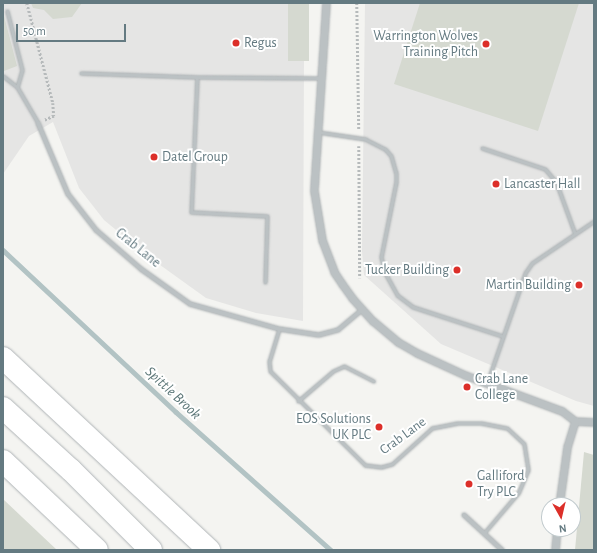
<!DOCTYPE html>
<style>
body{margin:0}
#map{position:relative;width:597px;height:553px;overflow:hidden;background:#f4f4f1;font-family:"Alegreya Sans",sans-serif}
div>[style]{position:absolute}
[style*='--x']{left:calc(var(--x)*1px);top:calc(var(--y)*1px);width:calc(var(--w)*1px);rotate:calc(var(--a)*1deg)}
.built>*{inset:0;background:#e5e5e4}
.green>*{inset:0;background:#d5d9d0;transform-origin:0 0}
.stream>*{height:4.5px;margin:-2.25px;padding:0 2.25px;transform-origin:2.25px;border-radius:2.25px;background:#b2c3c4}
.path>*{height:2.5px;margin-top:-1.25px;transform-origin:0;background:repeating-linear-gradient(90deg,#b6babb 0 2px,transparent 0 4px)}
.roads{filter:drop-shadow(0 0 1px #afb4b6) drop-shadow(0 0 1px #afb4b6)}
.service>*{height:3px;margin:-1.5px;padding:0 1.5px;transform-origin:1.5px;border-radius:1.5px;background:#bbc1c3}
.minor>*{height:4px;margin:-2px;padding:0 2px;transform-origin:2px;border-radius:2px;background:#bbc1c3}
.tertiary>*{height:7px;margin:-3.5px;padding:0 3.5px;transform-origin:3.5px;border-radius:3.5px;background:#bbc1c3}
.motorway>*{height:22px;margin:-11px;padding:0 11px;transform-origin:11px;border-radius:11px;background:#fff}
.dots>*{width:11px;height:11px;translate:-50% -50%;box-sizing:border-box;border:2px solid #fff;border-radius:50%}
span{translate:-50% -50%;white-space:nowrap;text-align:center;line-height:1.15;-webkit-text-stroke:4px #fff;paint-order:stroke}
.poi-label{font-size:14px;color:#647a81}
.right{translate:-100% -50%;text-align:right}
.left{translate:0 -50%;text-align:left}
.street-label{font-size:14px;color:#647a81}
.water-label{font-size:15px;color:#5b7677;font-style:italic}
.frame{position:absolute;inset:0;border:4px solid #647a81;pointer-events:none}
.north{position:absolute;left:541px;top:497px;width:40px;height:40px;box-sizing:border-box;background:#fff;border:1px solid #c1cacd;border-radius:50%;rotate:172deg;font-size:11px;font-weight:700;line-height:16px;text-align:center;color:#647a81}
.north::after{content:'';display:block;margin:auto;width:14px;height:18px;background:#dc2f29;clip-path:polygon(50% 0,100% 100%,50% 72%,0 100%)}
.scale{position:absolute;left:16px;top:24px;width:110px;height:18px;box-sizing:border-box;border:2px solid #647a81;border-top:0;padding-left:5px;font-size:12px;line-height:14px;white-space:nowrap;color:#647a81;-webkit-text-stroke:3px #fff;paint-order:stroke}
</style>
<div id="map">
<div class="built">
<i style="clip-path:polygon(3px 3px,306px 3px,304px 59px,303px 321px,256px 313px,206px 298px,149px 257px,104px 220px,79px 188px,53px 122px,29px 136px,3px 174px)"></i>
<i style="clip-path:polygon(365px 3px,594px 3px,594px 406px,576px 401px,441px 344px,364px 275px,362px 251px)"></i>
</div>
<div class="green">
<i style="clip-path:polygon(31px 3px,82px 3px,72px 17px,53px 19px,44px 10px,33px 8px)"></i>
<i style="left:288px;top:3px;width:21px;height:58px"></i>
<i style="clip-path:polygon(420px 3px,579px 3px,538px 131px,394px 84px)"></i>
<i style="clip-path:polygon(3px 12px,17px 66px,4px 71px,3px 69px)"></i>
<i style="clip-path:polygon(584px 452px,594px 455px,594px 550px,575px 550px)"></i>
<i style="clip-path:polygon(3px 499px,22px 517px,57px 550px,3px 550px)"></i>
</div>
<div class="stream">
<i style="--x:3;--y:250;--w:237;--a:43.1"></i>
<i style="--x:176;--y:412;--w:208;--a:41.7"></i>
</div>
<div class="path">
<i style="--x:27;--y:3;--w:103;--a:75.4"></i>
<i style="--x:53;--y:103;--w:13;--a:86"></i>
<i style="--x:54;--y:116;--w:10;--a:156"></i>
<i style="--x:357;--y:3;--w:126;--a:89.1"></i>
<i style="--x:359;--y:146;--w:132;--a:89.6"></i>
</div>
<div class="roads">
<div class="service">
<i style="--x:7;--y:11;--w:61;--a:75.7"></i>
<i style="--x:22;--y:70;--w:18;--a:106"></i>
<i style="--x:81;--y:73;--w:116;--a:2"></i>
<i style="--x:197;--y:77;--w:123;--a:0.5"></i>
<i style="--x:3;--y:76;--w:18;--a:38"></i>
<i style="--x:17;--y:87;--w:42;--a:59.7"></i>
<i style="--x:197;--y:77;--w:135;--a:92.5"></i>
<i style="--x:191;--y:212;--w:76;--a:3"></i>
<i style="--x:267;--y:216;--w:66;--a:91.7"></i>
<i style="--x:318;--y:132;--w:48;--a:8.5"></i>
<i style="--x:365;--y:139;--w:22;--a:27"></i>
<i style="--x:385;--y:149;--w:9;--a:49"></i>
<i style="--x:391;--y:156;--w:18;--a:74"></i>
<i style="--x:396;--y:173;--w:9;--a:90"></i>
<i style="--x:396;--y:182;--w:76;--a:101.3"></i>
<i style="--x:381;--y:257;--w:16;--a:76"></i>
<i style="--x:385;--y:273;--w:25;--a:61"></i>
<i style="--x:397;--y:295;--w:20;--a:37"></i>
<i style="--x:413;--y:307;--w:94;--a:18"></i>
<i style="--x:482;--y:148;--w:66;--a:18.4"></i>
<i style="--x:545;--y:169;--w:17;--a:50"></i>
<i style="--x:556;--y:182;--w:55;--a:69.9"></i>
<i style="--x:279;--y:329;--w:34;--a:107"></i>
<i style="--x:269;--y:361;--w:10;--a:84"></i>
<i style="--x:270;--y:371;--w:134;--a:44.7"></i>
<i style="--x:365;--y:465;--w:16;--a:7"></i>
<i style="--x:381;--y:467;--w:11;--a:-15"></i>
<i style="--x:392;--y:464;--w:54;--a:-42"></i>
<i style="--x:432;--y:428;--w:26;--a:-11"></i>
<i style="--x:458;--y:423;--w:23;--a:0"></i>
<i style="--x:481;--y:423;--w:26;--a:11"></i>
<i style="--x:507;--y:428;--w:23;--a:43"></i>
<i style="--x:524;--y:444;--w:26;--a:81"></i>
<i style="--x:528;--y:470;--w:25;--a:113"></i>
<i style="--x:518;--y:493;--w:52;--a:130.4"></i>
<i style="--x:487;--y:383;--w:116;--a:-70.9"></i>
<i style="--x:525;--y:273;--w:12;--a:-55"></i>
<i style="--x:532;--y:263;--w:75;--a:-34.1"></i>
<i style="--x:298;--y:401;--w:46;--a:-40.6"></i>
<i style="--x:333;--y:371;--w:12;--a:-24"></i>
<i style="--x:344;--y:366;--w:33;--a:27"></i>
</div>
<div class="minor">
<i style="--x:38;--y:123;--w:77;--a:67.1"></i>
<i style="--x:68;--y:194;--w:46;--a:52.1"></i>
<i style="--x:96;--y:230;--w:60;--a:40.9"></i>
<i style="--x:141;--y:269;--w:60;--a:35.5"></i>
<i style="--x:190;--y:304;--w:92;--a:15.7"></i>
<i style="--x:279;--y:329;--w:40;--a:8.5"></i>
<i style="--x:319;--y:335;--w:20;--a:-15"></i>
<i style="--x:338;--y:330;--w:31;--a:-40"></i>
<i style="--x:464;--y:515;--w:52;--a:42.6"></i>
</div>
<div class="tertiary">
<i style="--x:326;--y:3;--w:188;--a:93.7"></i>
<i style="--x:314;--y:191;--w:50;--a:80.7"></i>
<i style="--x:322;--y:240;--w:34;--a:69"></i>
<i style="--x:334;--y:272;--w:14;--a:56"></i>
<i style="--x:342;--y:284;--w:17;--a:54"></i>
<i style="--x:352;--y:298;--w:31;--a:48"></i>
<i style="--x:373;--y:321;--w:33;--a:40"></i>
<i style="--x:398;--y:342;--w:22;--a:30"></i>
<i style="--x:417;--y:353;--w:53;--a:24.6"></i>
<i style="--x:465;--y:375;--w:103;--a:20.4"></i>
<i style="--x:562;--y:411;--w:16;--a:38"></i>
<i style="--x:575;--y:421;--w:19;--a:3"></i>
<i style="--x:559;--y:505;--w:59;--a:-82.1"></i>
<i style="--x:567;--y:447;--w:27;--a:-73"></i>
<i style="--x:555;--y:550;--w:21;--a:-85"></i>
</div>
<div class="motorway">
<i style="--x:3;--y:358;--w:282;--a:43"></i>
<i style="--x:3;--y:408;--w:92;--a:42.4"></i>
<i style="--x:71;--y:470;--w:113;--a:45"></i>
<i style="--x:3;--y:461;--w:129;--a:43.4"></i>
</div>
</div>
<div class="dots">
<i style="left:236px;top:43px;background:#dc2f29"></i>
<i style="left:486px;top:44px;background:#dc2f29"></i>
<i style="left:154px;top:157px;background:#dc2f29"></i>
<i style="left:496px;top:184px;background:#dc2f29"></i>
<i style="left:457px;top:270px;background:#dc2f29"></i>
<i style="left:579px;top:285px;background:#dc2f29"></i>
<i style="left:467px;top:387px;background:#dc2f29"></i>
<i style="left:379px;top:427px;background:#dc2f29"></i>
<i style="left:469px;top:484px;background:#dc2f29"></i>
</div>
<div class="poi-label">
<span class="right" style="left:478px;top:44px">Warrington Wolves<br>Training Pitch</span>
<span class="left" style="left:244px;top:43px">Regus</span>
<span class="left" style="left:162px;top:157px">Datel Group</span>
<span class="left" style="left:504px;top:184px">Lancaster Hall</span>
<span class="right" style="left:449px;top:270px">Tucker Building</span>
<span class="right" style="left:571px;top:285px">Martin Building</span>
<span class="left" style="left:475px;top:387px">Crab Lane<br>College</span>
<span class="right" style="left:371px;top:427px">EOS Solutions<br>UK PLC</span>
<span class="left" style="left:477px;top:484px">Galliford<br>Try PLC</span>
</div>
<div class="street-label">
<span style="left:138px;top:248px;rotate:39deg">Crab Lane</span>
<span style="left:403px;top:436px;rotate:-36deg">Crab Lane</span>
</div>
<div class="water-label">
<span style="left:173px;top:393px;rotate:43deg">Spittle Brook</span>
</div>
<div class="frame"></div>
<div class="north">N</div>
<div class="scale">50 m</div>
</div>
